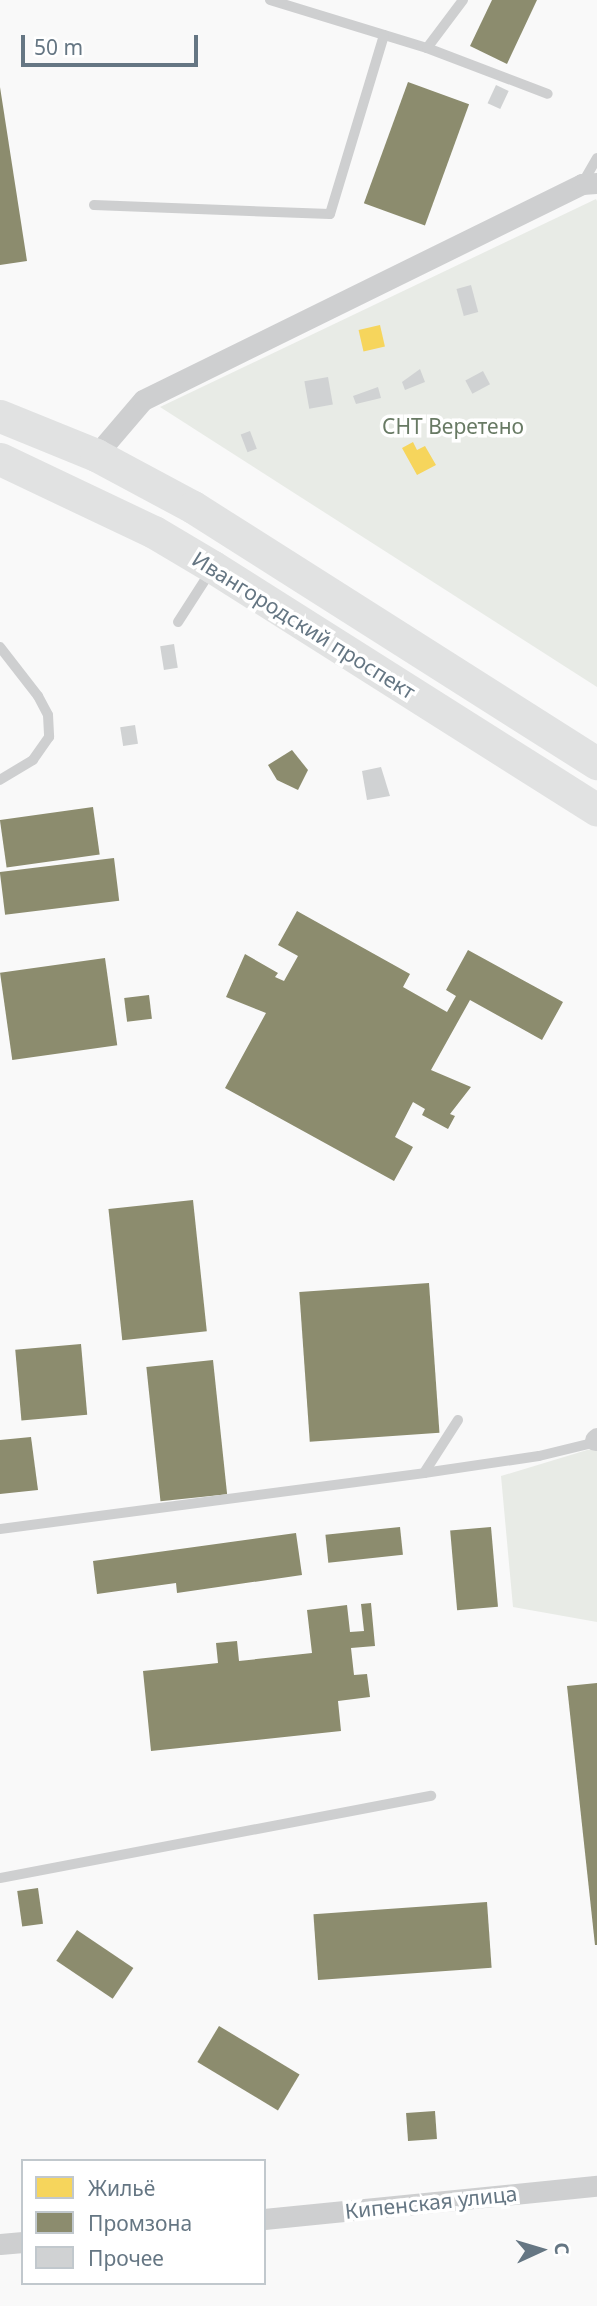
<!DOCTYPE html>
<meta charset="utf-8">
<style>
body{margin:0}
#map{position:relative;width:597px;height:2306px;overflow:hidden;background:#f9f9f9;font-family:"Noto Sans",sans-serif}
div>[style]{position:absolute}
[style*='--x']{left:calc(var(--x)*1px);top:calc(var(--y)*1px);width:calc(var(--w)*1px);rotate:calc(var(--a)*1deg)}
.green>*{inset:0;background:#e8ebe6}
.homes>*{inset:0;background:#f6d55c;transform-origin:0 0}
.industry>*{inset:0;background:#8c8c6e;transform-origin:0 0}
.building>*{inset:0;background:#d0d2d3;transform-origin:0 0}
.service>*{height:10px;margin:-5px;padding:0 5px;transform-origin:5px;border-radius:5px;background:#cecfd0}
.minor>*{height:21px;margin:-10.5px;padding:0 10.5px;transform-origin:10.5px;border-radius:10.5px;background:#cecfd0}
.trunk>*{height:33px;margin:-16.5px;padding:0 16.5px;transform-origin:16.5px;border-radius:16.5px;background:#e1e2e2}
span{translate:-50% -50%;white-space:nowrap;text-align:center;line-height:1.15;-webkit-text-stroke:7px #fff;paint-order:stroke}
.park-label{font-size:21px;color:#687a64}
.street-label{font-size:21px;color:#657683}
.legend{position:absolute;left:21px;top:2159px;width:245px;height:126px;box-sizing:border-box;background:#fff;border:2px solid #c1c8cd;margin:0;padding:9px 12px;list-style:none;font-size:21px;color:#657683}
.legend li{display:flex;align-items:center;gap:14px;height:35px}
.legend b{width:35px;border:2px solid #c1c8cd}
.north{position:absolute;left:506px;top:2215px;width:70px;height:70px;-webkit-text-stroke:5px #fff;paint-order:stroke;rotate:86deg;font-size:19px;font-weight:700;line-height:28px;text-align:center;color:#657683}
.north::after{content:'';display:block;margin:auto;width:24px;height:32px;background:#657683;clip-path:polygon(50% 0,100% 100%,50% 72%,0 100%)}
.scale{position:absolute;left:21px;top:35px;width:177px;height:32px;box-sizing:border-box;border:4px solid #657683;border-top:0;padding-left:9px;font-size:21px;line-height:24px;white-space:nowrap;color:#657683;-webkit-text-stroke:5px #fff;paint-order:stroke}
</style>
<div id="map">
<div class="green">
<i style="clip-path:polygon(596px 199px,597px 201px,597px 687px,160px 407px)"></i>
<i style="clip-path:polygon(597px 1447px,597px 1622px,513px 1607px,501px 1476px)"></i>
</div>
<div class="homes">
<i style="left:380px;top:325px;width:22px;height:22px;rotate:77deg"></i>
<i style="clip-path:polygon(413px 442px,417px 450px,425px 446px,436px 465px,417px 475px,402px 448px)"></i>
</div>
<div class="industry">
<i style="clip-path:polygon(492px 0,537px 0,507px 64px,470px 46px)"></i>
<i style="left:408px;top:82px;width:65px;height:129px;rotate:20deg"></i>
<i style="clip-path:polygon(0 87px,27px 261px,0 265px)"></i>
<i style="clip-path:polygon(292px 750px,308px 770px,298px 790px,277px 780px,268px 765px)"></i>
<i style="left:93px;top:807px;width:48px;height:94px;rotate:82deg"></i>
<i style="left:114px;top:858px;width:43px;height:115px;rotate:83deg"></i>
<i style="clip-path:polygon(297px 911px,410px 974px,403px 987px,447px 1012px,456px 996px,446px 990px,468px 950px,563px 1002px,542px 1040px,470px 1000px,431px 1070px,471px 1087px,450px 1114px,455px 1116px,448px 1129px,422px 1115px,425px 1109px,413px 1102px,395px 1137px,413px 1147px,394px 1181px,225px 1088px,266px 1013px,226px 997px,245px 954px,278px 973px,275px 977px,284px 981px,298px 956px,278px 945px)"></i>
<i style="left:105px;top:958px;width:88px;height:106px;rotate:82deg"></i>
<i style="left:149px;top:995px;width:24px;height:25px;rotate:83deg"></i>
<i style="left:193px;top:1200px;width:132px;height:85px;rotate:84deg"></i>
<i style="left:429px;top:1283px;width:150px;height:130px;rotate:86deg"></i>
<i style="left:81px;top:1344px;width:71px;height:66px;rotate:85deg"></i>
<i style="left:213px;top:1360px;width:135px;height:67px;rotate:84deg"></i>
<i style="clip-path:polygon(31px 1437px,38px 1490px,0 1494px,0 1440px)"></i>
<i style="left:400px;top:1527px;width:28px;height:75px;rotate:84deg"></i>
<i style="left:491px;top:1527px;width:80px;height:41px;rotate:85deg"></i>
<i style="clip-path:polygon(296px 1533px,302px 1575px,177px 1593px,176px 1583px,97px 1594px,93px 1561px)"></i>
<i style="clip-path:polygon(371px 1603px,375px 1646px,351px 1648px,354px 1675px,367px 1674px,370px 1697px,338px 1701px,341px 1731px,151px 1751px,143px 1671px,218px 1663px,216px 1643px,237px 1641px,239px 1661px,312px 1653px,307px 1610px,347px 1605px,350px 1632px,364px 1631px,361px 1604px)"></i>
<i style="clip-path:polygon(597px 1683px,597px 1945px,595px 1945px,567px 1686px)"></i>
<i style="left:38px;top:1888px;width:36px;height:21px;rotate:82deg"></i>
<i style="left:487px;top:1902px;width:66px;height:174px;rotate:86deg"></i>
<i style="left:77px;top:1930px;width:68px;height:37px;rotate:34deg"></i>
<i style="left:219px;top:2026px;width:94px;height:42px;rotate:31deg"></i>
<i style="left:435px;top:2111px;width:28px;height:29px;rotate:86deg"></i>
</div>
<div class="building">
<i style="left:496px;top:85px;width:14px;height:20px;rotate:25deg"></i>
<i style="left:471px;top:285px;width:28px;height:15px;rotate:75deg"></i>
<i style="clip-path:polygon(420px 369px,425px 382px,405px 390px,402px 382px)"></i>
<i style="left:483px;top:371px;width:15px;height:20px;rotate:62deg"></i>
<i style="left:328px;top:377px;width:28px;height:24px;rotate:80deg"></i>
<i style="clip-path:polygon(378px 387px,381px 398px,356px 404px,353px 396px)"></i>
<i style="left:250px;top:431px;width:19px;height:10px;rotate:69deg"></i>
<i style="left:174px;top:644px;width:24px;height:14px;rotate:81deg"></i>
<i style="left:135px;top:725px;width:19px;height:15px;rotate:81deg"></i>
<i style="clip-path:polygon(381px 767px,390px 796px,367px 800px,362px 771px)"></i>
</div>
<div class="service">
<i style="--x:270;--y:0;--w:164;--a:17"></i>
<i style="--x:427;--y:48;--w:60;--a:-53.1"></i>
<i style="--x:427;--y:48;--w:129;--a:20.8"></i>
<i style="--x:582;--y:184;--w:30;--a:-60"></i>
<i style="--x:94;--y:205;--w:236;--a:2.2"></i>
<i style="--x:330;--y:214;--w:187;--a:-73.2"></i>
<i style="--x:178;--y:622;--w:63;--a:-57.3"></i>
<i style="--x:0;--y:647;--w:62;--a:52.2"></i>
<i style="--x:38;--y:696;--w:21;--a:62"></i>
<i style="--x:48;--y:715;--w:22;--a:87"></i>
<i style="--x:49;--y:737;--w:28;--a:125"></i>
<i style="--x:33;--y:760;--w:39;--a:149"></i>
<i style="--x:424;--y:1473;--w:63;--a:-57.3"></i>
<i style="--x:0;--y:1529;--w:428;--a:-7.5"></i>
<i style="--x:424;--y:1473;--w:116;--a:-8.4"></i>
<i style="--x:539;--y:1456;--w:60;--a:-13.6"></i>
<i style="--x:0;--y:1878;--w:439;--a:-10.8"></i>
</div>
<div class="minor">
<i style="--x:96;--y:455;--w:72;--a:-49.5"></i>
<i style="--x:143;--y:400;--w:489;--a:-26.2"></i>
<i style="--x:582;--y:184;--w:15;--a:-4"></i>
<i style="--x:595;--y:1440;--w:3;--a:-45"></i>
<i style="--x:264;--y:2219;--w:335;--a:-5.7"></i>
<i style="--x:0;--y:2244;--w:23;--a:-5"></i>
</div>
<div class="trunk">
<i style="--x:0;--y:416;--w:104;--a:22.1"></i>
<i style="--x:96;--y:455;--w:110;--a:28.2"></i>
<i style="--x:193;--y:507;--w:478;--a:32.4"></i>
<i style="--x:0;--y:459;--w:170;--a:25.4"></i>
<i style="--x:154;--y:532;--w:69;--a:30.7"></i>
<i style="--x:213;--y:567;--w:454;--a:32.3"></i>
</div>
<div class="park-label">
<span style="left:453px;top:426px">СНТ Веретено</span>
</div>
<div class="street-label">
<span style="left:304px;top:625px;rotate:32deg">Ивангородский проспект</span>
<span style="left:431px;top:2202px;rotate:-6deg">Кипенская улица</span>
</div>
<ul class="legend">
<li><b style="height:19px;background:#f6d55c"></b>Жильё</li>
<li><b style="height:19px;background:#8c8c6e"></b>Промзона</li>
<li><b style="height:19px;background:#d0d2d3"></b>Прочее</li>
</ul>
<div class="north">С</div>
<div class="scale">50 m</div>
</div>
